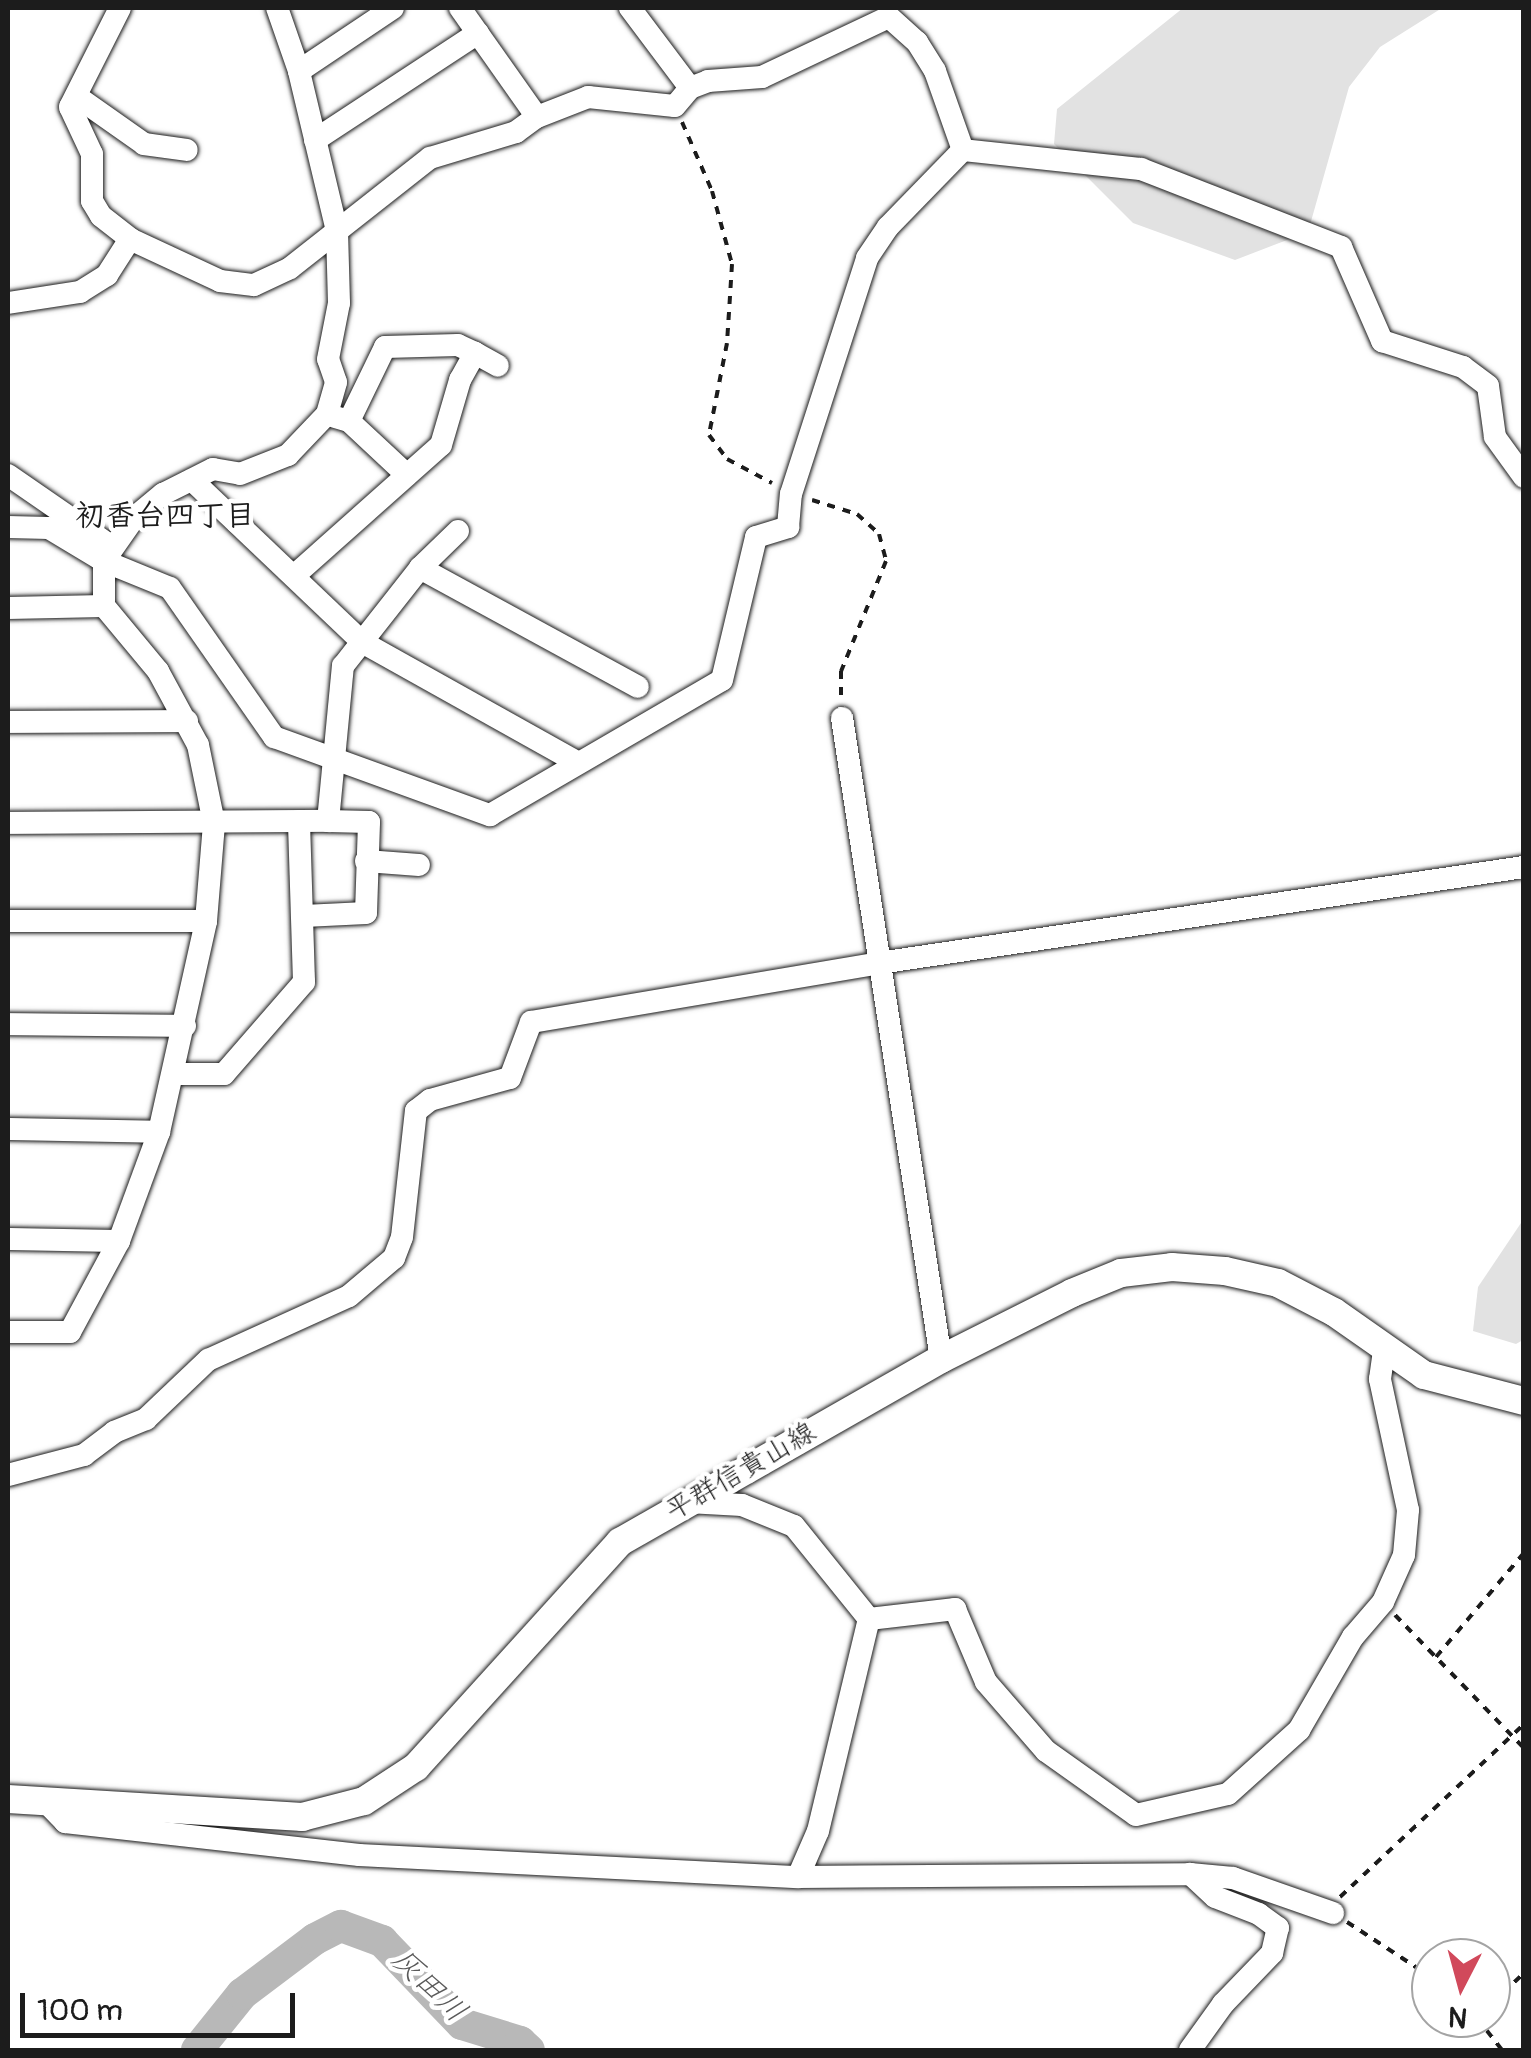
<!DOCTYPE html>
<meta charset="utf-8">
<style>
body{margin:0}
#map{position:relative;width:1531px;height:2058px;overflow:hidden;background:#fff;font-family:Pangolin,"Klee One",sans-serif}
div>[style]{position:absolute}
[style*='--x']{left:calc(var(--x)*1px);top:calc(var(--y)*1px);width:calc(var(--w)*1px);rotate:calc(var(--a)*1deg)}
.green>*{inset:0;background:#e2e2e2}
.river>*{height:32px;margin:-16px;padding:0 16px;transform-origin:16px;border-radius:16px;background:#b8b8b8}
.path>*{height:4px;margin-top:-2px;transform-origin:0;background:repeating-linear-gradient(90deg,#1c1c1c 0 8px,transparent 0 16px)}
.roads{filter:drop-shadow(0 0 2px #1c1c1c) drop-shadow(0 0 2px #1c1c1c)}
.minor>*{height:22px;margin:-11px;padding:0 11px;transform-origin:11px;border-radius:11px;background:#fff}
.major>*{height:28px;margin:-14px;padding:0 14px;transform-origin:14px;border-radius:14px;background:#fff}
span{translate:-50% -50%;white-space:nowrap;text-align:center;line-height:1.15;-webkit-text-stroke:9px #fff;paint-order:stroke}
.street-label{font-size:28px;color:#1c1c1c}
.neighbourhood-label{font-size:30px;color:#1c1c1c;font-weight:700}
.water-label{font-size:30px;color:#5a5a5a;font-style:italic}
.frame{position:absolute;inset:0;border:10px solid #1c1c1c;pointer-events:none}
.north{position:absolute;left:1411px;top:1938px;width:100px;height:100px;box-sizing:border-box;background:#fff;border:2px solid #a4a4a4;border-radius:50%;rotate:186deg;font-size:28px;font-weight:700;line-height:40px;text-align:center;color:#1c1c1c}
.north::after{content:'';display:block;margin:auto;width:35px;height:45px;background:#d1495b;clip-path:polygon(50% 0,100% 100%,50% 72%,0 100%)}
.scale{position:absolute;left:20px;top:1993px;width:275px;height:45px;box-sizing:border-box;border:5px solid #1c1c1c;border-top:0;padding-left:12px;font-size:30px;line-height:35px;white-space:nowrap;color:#1c1c1c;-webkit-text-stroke:8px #fff;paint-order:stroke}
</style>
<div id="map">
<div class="green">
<i style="clip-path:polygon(1183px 8px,1442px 8px,1380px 47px,1349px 87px,1308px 232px,1235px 260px,1133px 223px,1054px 144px,1057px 109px)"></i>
<i style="clip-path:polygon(1523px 1220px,1523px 1340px,1516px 1344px,1473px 1331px,1478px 1287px)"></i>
</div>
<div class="river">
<i style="--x:197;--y:2050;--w:72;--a:-51.2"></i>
<i style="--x:242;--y:1994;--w:91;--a:-37"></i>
<i style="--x:315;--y:1939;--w:29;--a:-27"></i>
<i style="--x:341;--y:1926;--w:44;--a:20.1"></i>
<i style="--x:382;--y:1941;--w:115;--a:46.1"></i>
<i style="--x:462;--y:2024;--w:61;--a:17.2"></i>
<i style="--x:520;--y:2042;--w:12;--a:42"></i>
</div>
<div class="path">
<i style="--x:682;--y:122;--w:75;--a:66.5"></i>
<i style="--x:712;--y:191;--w:76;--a:74.7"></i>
<i style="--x:732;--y:264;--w:79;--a:93.6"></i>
<i style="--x:727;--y:343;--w:94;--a:101.1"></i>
<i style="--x:709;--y:435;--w:30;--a:53"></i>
<i style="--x:727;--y:459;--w:51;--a:28.1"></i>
<i style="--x:812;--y:500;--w:47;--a:17.3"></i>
<i style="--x:857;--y:514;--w:30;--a:42"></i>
<i style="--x:879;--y:534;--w:28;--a:75"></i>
<i style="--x:886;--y:561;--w:119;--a:112.2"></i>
<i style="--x:841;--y:671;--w:27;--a:90"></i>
<i style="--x:1395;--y:1615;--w:185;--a:45.9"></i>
<i style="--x:1436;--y:1657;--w:136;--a:-49.8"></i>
<i style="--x:1340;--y:1897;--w:253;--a:-43.2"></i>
<i style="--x:1347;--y:1922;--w:100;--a:33.2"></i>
<i style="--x:1491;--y:2004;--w:45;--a:-43.2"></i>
<i style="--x:1477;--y:2018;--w:41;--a:52"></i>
</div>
<div class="roads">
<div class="minor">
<i style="--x:120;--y:8;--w:111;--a:116.8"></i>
<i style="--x:70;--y:107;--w:52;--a:64.9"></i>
<i style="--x:92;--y:154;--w:47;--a:90"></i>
<i style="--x:92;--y:201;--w:17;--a:59"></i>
<i style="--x:101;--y:216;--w:37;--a:38"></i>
<i style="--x:130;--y:239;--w:99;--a:25"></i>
<i style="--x:220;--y:281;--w:34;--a:7"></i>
<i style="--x:254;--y:285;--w:40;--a:-25"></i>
<i style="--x:290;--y:268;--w:178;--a:-38.2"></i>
<i style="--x:430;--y:158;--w:90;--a:-16.8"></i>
<i style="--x:516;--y:132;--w:26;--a:-36"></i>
<i style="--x:537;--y:117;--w:55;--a:-21.4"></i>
<i style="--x:588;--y:97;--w:87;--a:5.9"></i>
<i style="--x:675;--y:106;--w:23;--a:-50"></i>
<i style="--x:690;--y:88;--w:19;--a:-21"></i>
<i style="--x:708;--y:81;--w:54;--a:-4.2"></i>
<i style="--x:762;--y:77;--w:140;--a:-25.3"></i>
<i style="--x:460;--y:8;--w:133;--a:54.8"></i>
<i style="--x:630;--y:8;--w:100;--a:53.1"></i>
<i style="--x:889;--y:17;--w:38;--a:42"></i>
<i style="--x:917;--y:42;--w:34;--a:58"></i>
<i style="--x:935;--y:71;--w:84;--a:70.5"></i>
<i style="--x:299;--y:71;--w:113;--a:-33.8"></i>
<i style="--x:76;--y:96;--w:83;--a:35.2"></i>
<i style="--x:144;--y:144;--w:43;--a:7.9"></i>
<i style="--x:315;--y:140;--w:195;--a:-33.3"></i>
<i style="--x:963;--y:150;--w:179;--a:6.1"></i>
<i style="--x:1141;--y:169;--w:215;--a:21.3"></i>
<i style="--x:1341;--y:247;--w:103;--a:66.4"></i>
<i style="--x:1382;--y:341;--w:85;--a:17.8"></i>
<i style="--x:1463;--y:367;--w:31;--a:37"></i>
<i style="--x:1488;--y:386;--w:51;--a:82.2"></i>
<i style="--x:1495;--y:437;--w:49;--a:54.1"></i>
<i style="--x:8;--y:303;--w:73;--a:-8.7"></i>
<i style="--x:80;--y:292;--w:32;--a:-32"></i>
<i style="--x:107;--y:275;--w:43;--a:-57.4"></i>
<i style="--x:475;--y:353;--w:26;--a:29"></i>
<i style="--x:335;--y:417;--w:15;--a:16"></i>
<i style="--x:349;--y:421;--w:79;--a:43"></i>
<i style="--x:8;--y:475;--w:125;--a:34.6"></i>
<i style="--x:192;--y:480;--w:235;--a:43.6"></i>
<i style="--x:362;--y:642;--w:246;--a:29.2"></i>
<i style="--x:8;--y:527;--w:41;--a:1.4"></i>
<i style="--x:49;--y:528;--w:64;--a:31"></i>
<i style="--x:104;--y:561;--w:71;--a:22.2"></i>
<i style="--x:170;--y:588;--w:182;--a:55.1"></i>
<i style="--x:274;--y:737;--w:230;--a:19.9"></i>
<i style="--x:490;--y:815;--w:268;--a:-30.2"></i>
<i style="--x:722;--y:680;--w:147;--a:-76.6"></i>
<i style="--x:756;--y:537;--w:34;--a:-17"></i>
<i style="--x:788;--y:527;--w:33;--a:-85"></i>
<i style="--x:791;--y:494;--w:248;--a:-72.1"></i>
<i style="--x:867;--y:258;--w:37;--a:-56"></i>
<i style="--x:888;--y:227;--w:107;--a:-45.8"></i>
<i style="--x:420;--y:568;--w:248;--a:28.6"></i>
<i style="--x:295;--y:575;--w:195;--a:-41.7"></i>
<i style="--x:441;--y:445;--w:68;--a:-73.7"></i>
<i style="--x:460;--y:380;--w:31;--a:-61"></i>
<i style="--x:475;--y:353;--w:19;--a:-155"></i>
<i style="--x:458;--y:345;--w:73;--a:178.4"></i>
<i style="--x:385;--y:347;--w:82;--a:115.9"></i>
<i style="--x:8;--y:608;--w:96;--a:-1.2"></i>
<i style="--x:842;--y:718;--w:649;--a:81.22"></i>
<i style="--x:8;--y:722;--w:179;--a:-0.3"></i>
<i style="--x:8;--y:823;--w:320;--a:-0.4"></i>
<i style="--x:328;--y:821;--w:156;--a:-84.5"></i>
<i style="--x:343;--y:666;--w:125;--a:-51.8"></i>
<i style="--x:420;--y:568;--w:53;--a:-44.2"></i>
<i style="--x:366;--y:861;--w:53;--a:4.3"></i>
<i style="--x:304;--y:916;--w:62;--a:-2.8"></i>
<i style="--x:366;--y:913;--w:91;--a:-88.1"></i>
<i style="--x:369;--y:822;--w:41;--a:-178.6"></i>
<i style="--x:8;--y:921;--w:198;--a:0"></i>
<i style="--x:8;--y:1024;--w:177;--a:0.6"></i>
<i style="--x:173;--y:1074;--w:51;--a:0"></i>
<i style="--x:224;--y:1074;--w:122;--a:-49"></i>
<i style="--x:304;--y:982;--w:161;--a:-91.8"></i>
<i style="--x:8;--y:1129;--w:151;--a:1.1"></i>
<i style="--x:8;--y:1239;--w:111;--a:1"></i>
<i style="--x:8;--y:1332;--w:62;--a:0"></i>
<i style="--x:70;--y:1332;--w:103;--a:-61.7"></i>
<i style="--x:119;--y:1241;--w:116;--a:-69.8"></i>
<i style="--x:159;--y:1132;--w:216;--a:-77.4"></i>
<i style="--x:206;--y:921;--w:98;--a:-85.3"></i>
<i style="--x:214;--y:823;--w:80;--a:-101.6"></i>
<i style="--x:198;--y:745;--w:84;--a:-118.4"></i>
<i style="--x:158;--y:671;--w:85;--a:-129.7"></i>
<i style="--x:104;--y:606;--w:45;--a:-90"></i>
<i style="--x:104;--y:561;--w:52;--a:-55.1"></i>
<i style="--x:134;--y:518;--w:38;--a:-40"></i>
<i style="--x:163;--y:494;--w:56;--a:-26.6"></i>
<i style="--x:213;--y:469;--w:27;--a:10"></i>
<i style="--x:240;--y:474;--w:52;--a:-21.6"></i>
<i style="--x:288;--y:455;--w:57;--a:-46.4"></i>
<i style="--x:327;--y:414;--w:33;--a:-74"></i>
<i style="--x:336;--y:382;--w:24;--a:-109"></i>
<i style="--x:328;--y:359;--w:57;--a:-78.9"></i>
<i style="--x:339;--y:303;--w:72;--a:-91.6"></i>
<i style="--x:337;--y:231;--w:164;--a:-103.4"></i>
<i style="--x:299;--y:71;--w:67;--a:-109.2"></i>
<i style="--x:8;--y:1475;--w:79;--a:-14.7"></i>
<i style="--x:84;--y:1455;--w:38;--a:-37"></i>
<i style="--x:114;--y:1432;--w:35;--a:-22"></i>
<i style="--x:146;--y:1419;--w:86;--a:-43.6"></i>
<i style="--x:208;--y:1360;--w:155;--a:-24.4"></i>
<i style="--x:349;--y:1296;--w:59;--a:-40.2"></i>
<i style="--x:394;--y:1258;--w:22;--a:-69"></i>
<i style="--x:402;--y:1237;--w:127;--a:-83.7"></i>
<i style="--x:416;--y:1111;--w:18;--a:-38"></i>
<i style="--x:430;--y:1100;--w:83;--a:-15.4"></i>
<i style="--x:510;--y:1078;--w:60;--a:-69.4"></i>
<i style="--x:531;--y:1022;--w:353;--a:-9.6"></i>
<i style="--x:879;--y:963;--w:652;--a:-8.47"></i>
<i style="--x:688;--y:1502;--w:54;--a:3.2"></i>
<i style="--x:742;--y:1505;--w:56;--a:22"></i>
<i style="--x:794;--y:1526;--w:119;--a:51.1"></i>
<i style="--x:869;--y:1619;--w:87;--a:-6.6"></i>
<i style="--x:955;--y:1609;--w:79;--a:67"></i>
<i style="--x:986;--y:1682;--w:91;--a:49"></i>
<i style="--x:1046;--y:1751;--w:110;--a:35.4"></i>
<i style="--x:1136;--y:1815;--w:94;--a:-12.9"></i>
<i style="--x:1228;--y:1794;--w:96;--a:-42"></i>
<i style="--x:1299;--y:1730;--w:108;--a:-59.9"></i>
<i style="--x:1353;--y:1637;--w:46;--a:-49.4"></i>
<i style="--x:1383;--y:1602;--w:51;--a:-65.9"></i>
<i style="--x:1404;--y:1555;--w:45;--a:-84.9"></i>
<i style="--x:1408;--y:1510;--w:134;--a:-102.1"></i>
<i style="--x:1380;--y:1379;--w:29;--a:-82"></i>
<i style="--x:46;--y:1802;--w:28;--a:46"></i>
<i style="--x:65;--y:1822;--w:296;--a:6.4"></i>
<i style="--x:359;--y:1855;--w:440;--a:2.9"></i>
<i style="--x:798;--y:1877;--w:392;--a:-0.4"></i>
<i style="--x:1190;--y:1874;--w:43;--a:5.3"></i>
<i style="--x:1233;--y:1878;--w:106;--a:19.3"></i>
<i style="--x:798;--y:1877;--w:50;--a:-66.5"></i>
<i style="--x:818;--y:1831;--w:218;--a:-76.5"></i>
<i style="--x:1190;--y:2050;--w:57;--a:-54.3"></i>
<i style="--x:1223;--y:2004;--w:71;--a:-46.1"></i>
<i style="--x:1272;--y:1953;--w:26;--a:-77"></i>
<i style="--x:1278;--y:1928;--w:24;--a:-144"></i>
<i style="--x:1259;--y:1914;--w:47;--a:-158.9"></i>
<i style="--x:1215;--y:1897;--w:34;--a:-137"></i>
</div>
<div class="major">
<i style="--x:8;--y:1799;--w:295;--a:3.5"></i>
<i style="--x:302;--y:1817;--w:64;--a:-14.5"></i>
<i style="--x:364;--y:1801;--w:62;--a:-33.2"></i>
<i style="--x:416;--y:1767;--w:304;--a:-47.8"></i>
<i style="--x:620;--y:1542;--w:369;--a:-29.7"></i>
<i style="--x:941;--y:1359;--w:147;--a:-26.7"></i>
<i style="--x:1072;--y:1293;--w:53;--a:-22.2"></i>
<i style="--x:1121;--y:1273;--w:51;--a:-6.7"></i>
<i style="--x:1172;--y:1267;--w:53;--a:4.3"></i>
<i style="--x:1225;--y:1271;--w:54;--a:12.8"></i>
<i style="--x:1278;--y:1283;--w:63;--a:27.4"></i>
<i style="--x:1334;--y:1312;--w:110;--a:35"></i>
<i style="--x:1424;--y:1375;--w:103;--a:14.6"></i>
</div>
</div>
<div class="street-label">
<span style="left:741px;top:1472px;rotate:-30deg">平群信貴山線</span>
</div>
<div class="neighbourhood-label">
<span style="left:165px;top:516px">初香台四丁目</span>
</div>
<div class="water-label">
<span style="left:429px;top:1986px;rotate:44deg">灰田川</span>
</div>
<div class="frame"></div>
<div class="north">N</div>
<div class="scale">100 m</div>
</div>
